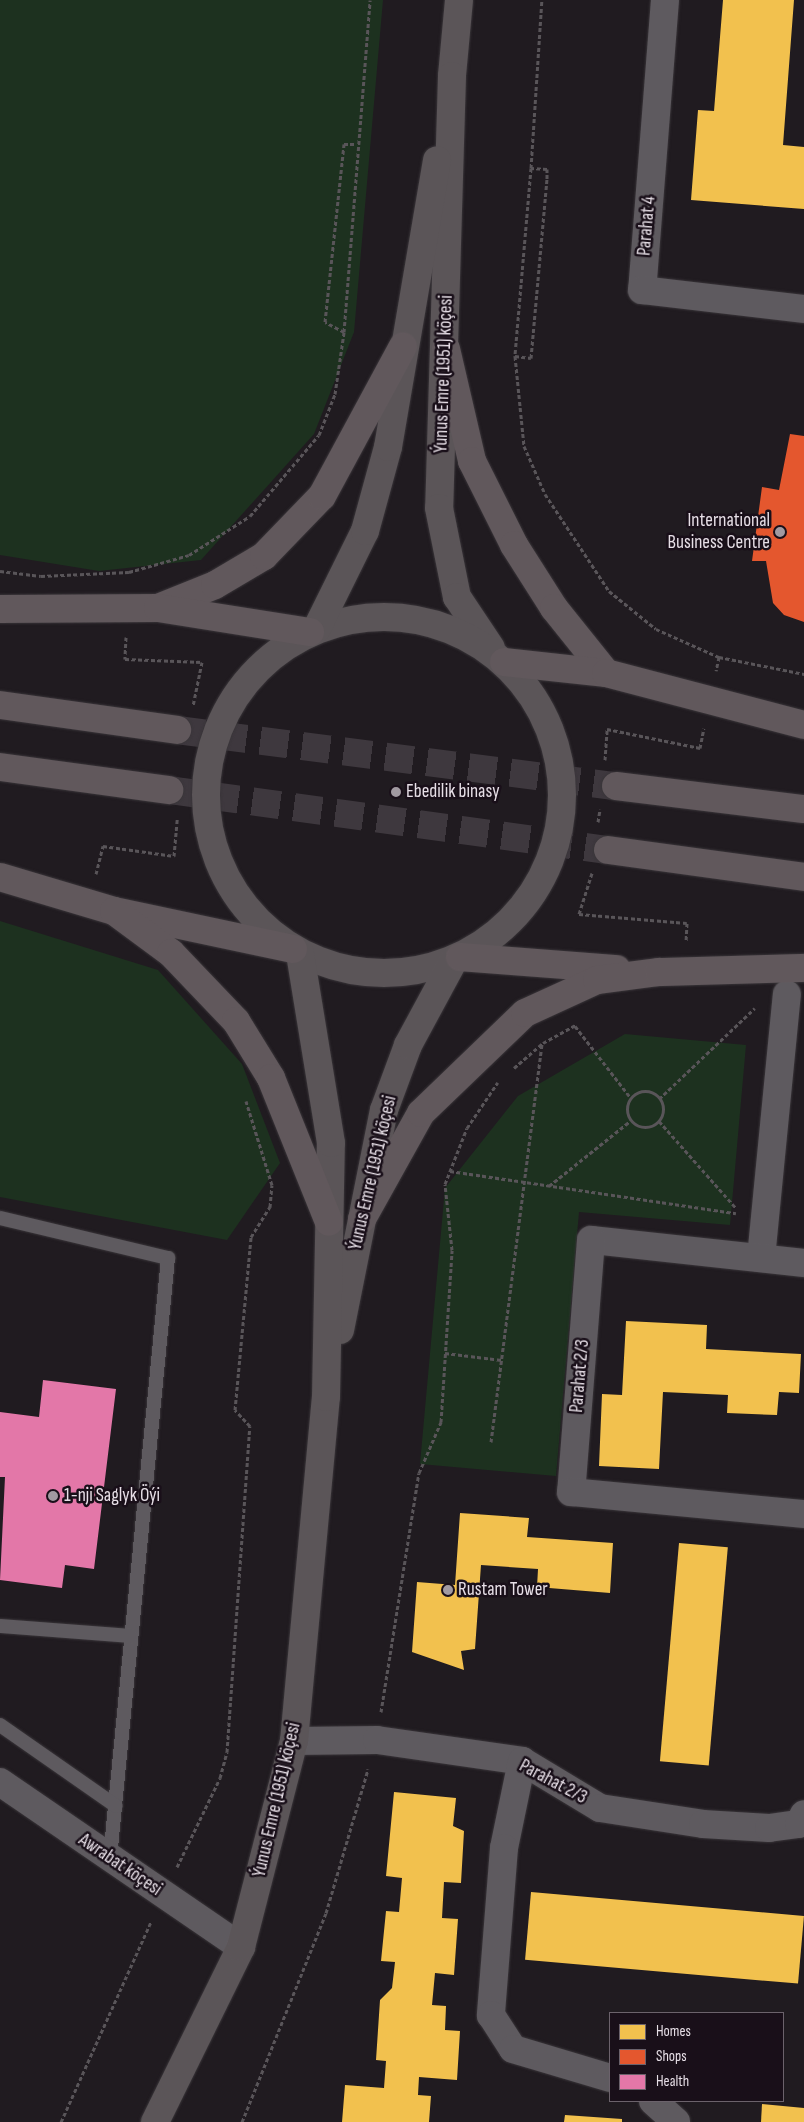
<!DOCTYPE html>
<meta charset="utf-8">
<style>
body{margin:0}
#map{position:relative;width:804px;height:2122px;overflow:hidden;background:#201b20;font-family:"Sofia Sans Condensed",sans-serif}
div>[style]{position:absolute}
[style*='--x']{left:calc(var(--x)*1px);top:calc(var(--y)*1px);width:calc(var(--w)*1px);rotate:calc(var(--a)*1deg)}
.green>*{inset:0;background:#1d311f}
.homes>*{inset:0;background:#f2c14e;transform-origin:0 0}
.shops>*{inset:0;background:#e4572e}
.health>*{inset:0;background:#e377a8}
.primary-tunnel>*{height:28px;margin-top:-14px;transform-origin:0;background:repeating-linear-gradient(90deg,#3e383e 0 28px,transparent 0 42px)}
.path>*{height:3px;margin-top:-1.5px;transform-origin:0;background:repeating-linear-gradient(90deg,#595559 0 4px,transparent 0 6.5px)}
.path>.ring{margin:-1.5px;padding:0;box-sizing:content-box;background:none;border:3px solid #595559;border-radius:50%}
.roads{filter:drop-shadow(0 0 1px #393539) drop-shadow(0 0 1px #393539)}
.lane>*{height:14px;margin:-7px;padding:0 7px;transform-origin:7px;border-radius:7px;background:#5e5a5f}
.street>*{height:28px;margin:-14px;padding:0 14px;transform-origin:14px;border-radius:14px;background:#5e5a5f}
.secondary>*{height:28px;margin:-14px;padding:0 14px;transform-origin:14px;border-radius:14px;background:#5b5558}
.secondary>.ring{margin:-14px;padding:0;box-sizing:content-box;background:none;border:28px solid #5b5558;border-radius:50%}
.primary>*{height:28px;margin:-14px;padding:0 14px;transform-origin:14px;border-radius:14px;background:#61585c}
.dots>*{width:14px;height:14px;translate:-50% -50%;box-sizing:border-box;border:2px solid #190f19;border-radius:50%}
span{translate:-50% -50%;white-space:nowrap;text-align:center;line-height:1.15;-webkit-text-stroke:5px #190f19;paint-order:stroke}
.street-label{font-size:19px;color:#e7dfe7}
.poi-label{font-size:19px;color:#e7dfe7}
.right{translate:-100% -50%;text-align:right}
.left{translate:0 -50%;text-align:left}
.legend{position:absolute;left:609px;top:2012px;width:175px;height:90px;box-sizing:border-box;background:#190f19;border:1px solid #6b626b;margin:0;padding:6px 9px;list-style:none;font-size:15px;color:#e7dfe7}
.legend li{display:flex;align-items:center;gap:10px;height:25px}
.legend b{width:25px;border:1px solid #6b626b}
</style>
<div id="map">
<div class="green">
<i style="clip-path:polygon(0 0,383px 0,354px 332px,314px 434px,201px 560px,99px 571px,0 555px)"></i>
<i style="clip-path:polygon(0 921px,158px 970px,242px 1064px,280px 1163px,227px 1240px,0 1197px)"></i>
<i style="clip-path:polygon(625px 1034px,746px 1045px,730px 1225px,579px 1212px,556px 1476px,420px 1464px,445px 1188px,518px 1096px)"></i>
</div>
<div class="homes">
<i style="clip-path:polygon(723px 0,794px 0,783px 145px,804px 147px,804px 209px,691px 200px,698px 110px,714px 111px)"></i>
<i style="clip-path:polygon(626px 1321px,707px 1325px,706px 1349px,801px 1354px,799px 1393px,779px 1392px,777px 1415px,727px 1413px,728px 1395px,663px 1392px,659px 1469px,599px 1466px,602px 1394px,622px 1395px)"></i>
<i style="clip-path:polygon(460px 1513px,529px 1518px,527px 1537px,613px 1543px,610px 1593px,537px 1587px,538px 1569px,481px 1565px,475px 1649px,461px 1651px,464px 1670px,412px 1652px,417px 1582px,455px 1585px)"></i>
<i style="left:679px;top:1543px;width:49px;height:219px;rotate:5deg"></i>
<i style="clip-path:polygon(394px 1792px,456px 1798px,453px 1826px,464px 1831px,461px 1883px,444px 1882px,442px 1918px,458px 1919px,454px 1975px,435px 1973px,432px 2005px,446px 2006px,445px 2030px,460px 2031px,457px 2080px,419px 2077px,418px 2095px,431px 2096px,429px 2122px,342px 2122px,345px 2085px,384px 2088px,386px 2061px,376px 2060px,380px 2000px,392px 1988px,395px 1962px,381px 1961px,386px 1911px,399px 1912px,402px 1878px,386px 1876px)"></i>
<i style="left:531px;top:1892px;width:274px;height:68px;rotate:5deg"></i>
<i style="clip-path:polygon(762px 2104px,804px 2108px,804px 2122px,761px 2122px)"></i>
<i style="clip-path:polygon(565px 2115px,622px 2119px,622px 2122px,564px 2122px)"></i>
</div>
<div class="shops">
<i style="clip-path:polygon(790px 434px,804px 436px,804px 622px,784px 615px,773px 603px,766px 561px,752px 561px,762px 487px,779px 490px)"></i>
</div>
<div class="health">
<i style="clip-path:polygon(43px 1380px,116px 1389px,94px 1569px,65px 1565px,62px 1588px,0 1580px,5px 1477px,0 1477px,0 1412px,39px 1417px)"></i>
</div>
<div class="primary-tunnel">
<i style="--x:177;--y:730;--w:443;--a:7.3"></i>
<i style="--x:169;--y:790;--w:443;--a:7.8"></i>
</div>
<div class="path">
<i style="--x:531;--y:168;--w:189;--a:94.9"></i>
<i style="--x:515;--y:356;--w:90;--a:84.3"></i>
<i style="--x:524;--y:446;--w:52;--a:66.4"></i>
<i style="--x:545;--y:494;--w:116;--a:56.6"></i>
<i style="--x:609;--y:591;--w:60;--a:39"></i>
<i style="--x:656;--y:629;--w:69;--a:24"></i>
<i style="--x:719;--y:657;--w:14;--a:102"></i>
<i style="--x:344;--y:332;--w:21;--a:-152"></i>
<i style="--x:325;--y:322;--w:179;--a:-83.9"></i>
<i style="--x:344;--y:144;--w:13;--a:0"></i>
<i style="--x:515;--y:356;--w:16;--a:7"></i>
<i style="--x:531;--y:358;--w:180;--a:-84.9"></i>
<i style="--x:547;--y:179;--w:10;--a:-90"></i>
<i style="--x:547;--y:169;--w:16;--a:-176"></i>
<i style="--x:531;--y:168;--w:168;--a:-86.3"></i>
<i style="--x:0;--y:571;--w:41;--a:7"></i>
<i style="--x:41;--y:576;--w:88;--a:-2.6"></i>
<i style="--x:129;--y:572;--w:62;--a:-15.8"></i>
<i style="--x:189;--y:555;--w:72;--a:-32.6"></i>
<i style="--x:250;--y:516;--w:106;--a:-49.6"></i>
<i style="--x:319;--y:435;--w:44;--a:-68.7"></i>
<i style="--x:335;--y:394;--w:63;--a:-81.7"></i>
<i style="--x:344;--y:332;--w:333;--a:-85.5"></i>
<i style="--x:126;--y:637;--w:22;--a:93"></i>
<i style="--x:125;--y:659;--w:77;--a:2.2"></i>
<i style="--x:202;--y:662;--w:45;--a:101.6"></i>
<i style="--x:719;--y:657;--w:87;--a:11.3"></i>
<i style="--x:605;--y:760;--w:31;--a:-86"></i>
<i style="--x:607;--y:729;--w:95;--a:11.5"></i>
<i style="--x:700;--y:748;--w:20;--a:-79"></i>
<i style="--x:598;--y:822;--w:13;--a:-81"></i>
<i style="--x:592;--y:873;--w:43;--a:107.6"></i>
<i style="--x:579;--y:914;--w:108;--a:4.8"></i>
<i style="--x:687;--y:923;--w:18;--a:93"></i>
<i style="--x:96;--y:874;--w:29;--a:-76"></i>
<i style="--x:103;--y:846;--w:72;--a:8"></i>
<i style="--x:174;--y:856;--w:38;--a:-85"></i>
<i style="--x:575;--y:1026;--w:90;--a:52.2"></i>
<i style="--x:514;--y:1068;--w:38;--a:-41"></i>
<i style="--x:543;--y:1043;--w:38;--a:-29"></i>
<i class="ring" style="left:627px;top:1091px;width:33px;height:33px"></i>
<i style="--x:659;--y:1099;--w:132;--a:-43.5"></i>
<i style="--x:659;--y:1121;--w:116;--a:48.5"></i>
<i style="--x:450;--y:1171;--w:289;--a:8.4"></i>
<i style="--x:549;--y:1186;--w:104;--a:-38.7"></i>
<i style="--x:445;--y:1353;--w:57;--a:7"></i>
<i style="--x:491;--y:1442;--w:402;--a:-82.7"></i>
<i style="--x:381;--y:1712;--w:242;--a:-81"></i>
<i style="--x:419;--y:1473;--w:56;--a:-66.7"></i>
<i style="--x:441;--y:1422;--w:172;--a:-86.3"></i>
<i style="--x:452;--y:1250;--w:66;--a:-96.1"></i>
<i style="--x:445;--y:1184;--w:60;--a:-68.6"></i>
<i style="--x:467;--y:1128;--w:55;--a:-56"></i>
<i style="--x:177;--y:1867;--w:99;--a:-64.2"></i>
<i style="--x:220;--y:1778;--w:27;--a:-75"></i>
<i style="--x:227;--y:1752;--w:327;--a:-86"></i>
<i style="--x:250;--y:1426;--w:22;--a:-133"></i>
<i style="--x:235;--y:1410;--w:174;--a:-84.7"></i>
<i style="--x:251;--y:1237;--w:36;--a:-58"></i>
<i style="--x:270;--y:1207;--w:22;--a:-85"></i>
<i style="--x:272;--y:1185;--w:88;--a:-107.2"></i>
<i style="--x:61;--y:2122;--w:219;--a:-65.8"></i>
<i style="--x:242;--y:2122;--w:225;--a:-68.1"></i>
<i style="--x:326;--y:1913;--w:150;--a:-73.7"></i>
</div>
<div class="roads">
<div class="lane">
<i style="--x:0;--y:1218;--w:173;--a:13.4"></i>
<i style="--x:168;--y:1258;--w:603;--a:95.52"></i>
<i style="--x:0;--y:1626;--w:131;--a:4.4"></i>
<i style="--x:0;--y:1725;--w:141;--a:34.9"></i>
</div>
<div class="street">
<i style="--x:665;--y:0;--w:291;--a:94.5"></i>
<i style="--x:642;--y:290;--w:163;--a:6.7"></i>
<i style="--x:761;--y:1258;--w:265;--a:-84.4"></i>
<i style="--x:804;--y:1263;--w:214;--a:-173.8"></i>
<i style="--x:591;--y:1240;--w:253;--a:94.5"></i>
<i style="--x:571;--y:1492;--w:234;--a:5.4"></i>
<i style="--x:294;--y:1741;--w:83;--a:-0.7"></i>
<i style="--x:377;--y:1740;--w:147;--a:8.2"></i>
<i style="--x:522;--y:1761;--w:91;--a:31.1"></i>
<i style="--x:600;--y:1808;--w:104;--a:8.8"></i>
<i style="--x:703;--y:1824;--w:66;--a:3.5"></i>
<i style="--x:769;--y:1828;--w:30;--a:-8"></i>
<i style="--x:799;--y:1824;--w:11;--a:-63"></i>
<i style="--x:522;--y:1761;--w:89;--a:101.7"></i>
<i style="--x:504;--y:1848;--w:168;--a:94.5"></i>
<i style="--x:491;--y:2015;--w:40;--a:57.1"></i>
<i style="--x:513;--y:2049;--w:101;--a:16.6"></i>
<i style="--x:0;--y:1782;--w:292;--a:34.4"></i>
<i style="--x:653;--y:2101;--w:31;--a:42"></i>
</div>
<div class="secondary">
<i style="--x:459;--y:0;--w:76;--a:95.3"></i>
<i style="--x:452;--y:76;--w:432;--a:91.7"></i>
<i style="--x:439;--y:508;--w:91;--a:78.6"></i>
<i style="--x:457;--y:597;--w:61;--a:56.3"></i>
<i class="ring" style="left:206px;top:617px;width:328px;height:328px"></i>
<i style="--x:316;--y:630;--w:110;--a:-63.7"></i>
<i style="--x:365;--y:531;--w:87;--a:-74.7"></i>
<i style="--x:388;--y:447;--w:291;--a:-80.3"></i>
<i style="--x:340;--y:1330;--w:224;--a:-78.7"></i>
<i style="--x:384;--y:1110;--w:69;--a:-69.7"></i>
<i style="--x:408;--y:1045;--w:97;--a:-61.6"></i>
<i style="--x:155;--y:2122;--w:195;--a:-63.8"></i>
<i style="--x:241;--y:1947;--w:213;--a:-75.6"></i>
<i style="--x:294;--y:1741;--w:345;--a:-84.7"></i>
<i style="--x:326;--y:1397;--w:254;--a:-88.9"></i>
<i style="--x:331;--y:1143;--w:193;--a:-99.3"></i>
</div>
<div class="primary">
<i style="--x:446;--y:349;--w:115;--a:76.9"></i>
<i style="--x:472;--y:461;--w:94;--a:63.4"></i>
<i style="--x:514;--y:545;--w:75;--a:57.6"></i>
<i style="--x:554;--y:608;--w:83;--a:51.3"></i>
<i style="--x:158;--y:608;--w:61;--a:-22"></i>
<i style="--x:215;--y:585;--w:57;--a:-30.6"></i>
<i style="--x:264;--y:556;--w:83;--a:-46"></i>
<i style="--x:322;--y:496;--w:170;--a:-61.6"></i>
<i style="--x:0;--y:609;--w:158;--a:-0.4"></i>
<i style="--x:158;--y:608;--w:154;--a:9"></i>
<i style="--x:504;--y:662;--w:103;--a:6.2"></i>
<i style="--x:606;--y:673;--w:205;--a:14.7"></i>
<i style="--x:0;--y:705;--w:179;--a:8"></i>
<i style="--x:0;--y:767;--w:171;--a:7.8"></i>
<i style="--x:616;--y:786;--w:189;--a:7"></i>
<i style="--x:608;--y:850;--w:198;--a:7.8"></i>
<i style="--x:0;--y:877;--w:119;--a:16.6"></i>
<i style="--x:114;--y:911;--w:183;--a:12"></i>
<i style="--x:114;--y:911;--w:71;--a:36.4"></i>
<i style="--x:171;--y:953;--w:94;--a:46.3"></i>
<i style="--x:236;--y:1021;--w:67;--a:58.4"></i>
<i style="--x:271;--y:1078;--w:155;--a:68.1"></i>
<i style="--x:460;--y:957;--w:157;--a:4.4"></i>
<i style="--x:362;--y:1219;--w:121;--a:-60.9"></i>
<i style="--x:421;--y:1113;--w:144;--a:-43.9"></i>
<i style="--x:525;--y:1013;--w:79;--a:-24.6"></i>
<i style="--x:597;--y:980;--w:63;--a:-7.4"></i>
<i style="--x:659;--y:972;--w:145;--a:-1.6"></i>
</div>
</div>
<div class="dots">
<i style="left:780px;top:532px;background:#a19aa1"></i>
<i style="left:396px;top:792px;background:#a19aa1"></i>
<i style="left:53px;top:1496px;background:#a19aa1"></i>
<i style="left:448px;top:1590px;background:#a19aa1"></i>
</div>
<div class="street-label">
<span style="left:647px;top:226px;rotate:-85deg">Parahat 4</span>
<span style="left:444px;top:374px;rotate:-88deg">Ýunus Emre (1951) köçesi</span>
<span style="left:373px;top:1173px;rotate:-77deg">Ýunus Emre (1951) köçesi</span>
<span style="left:580px;top:1376px;rotate:-85deg">Parahat 2/3</span>
<span style="left:553px;top:1782px;rotate:28deg">Parahat 2/3</span>
<span style="left:277px;top:1800px;rotate:-77deg">Ýunus Emre (1951) köçesi</span>
<span style="left:120px;top:1865px;rotate:34deg">Awrabat köçesi</span>
</div>
<div class="poi-label">
<span class="right" style="left:770px;top:532px">International<br>Business Centre</span>
<span class="left" style="left:406px;top:792px">Ebedilik binasy</span>
<span class="left" style="left:64px;top:1496px">1-nji Saglyk Öýi</span>
<span class="left" style="left:458px;top:1590px">Rustam Tower</span>
</div>
<ul class="legend">
<li><b style="height:14px;background:#f2c14e"></b>Homes</li>
<li><b style="height:14px;background:#e4572e"></b>Shops</li>
<li><b style="height:14px;background:#e377a8"></b>Health</li>
</ul>
</div>
